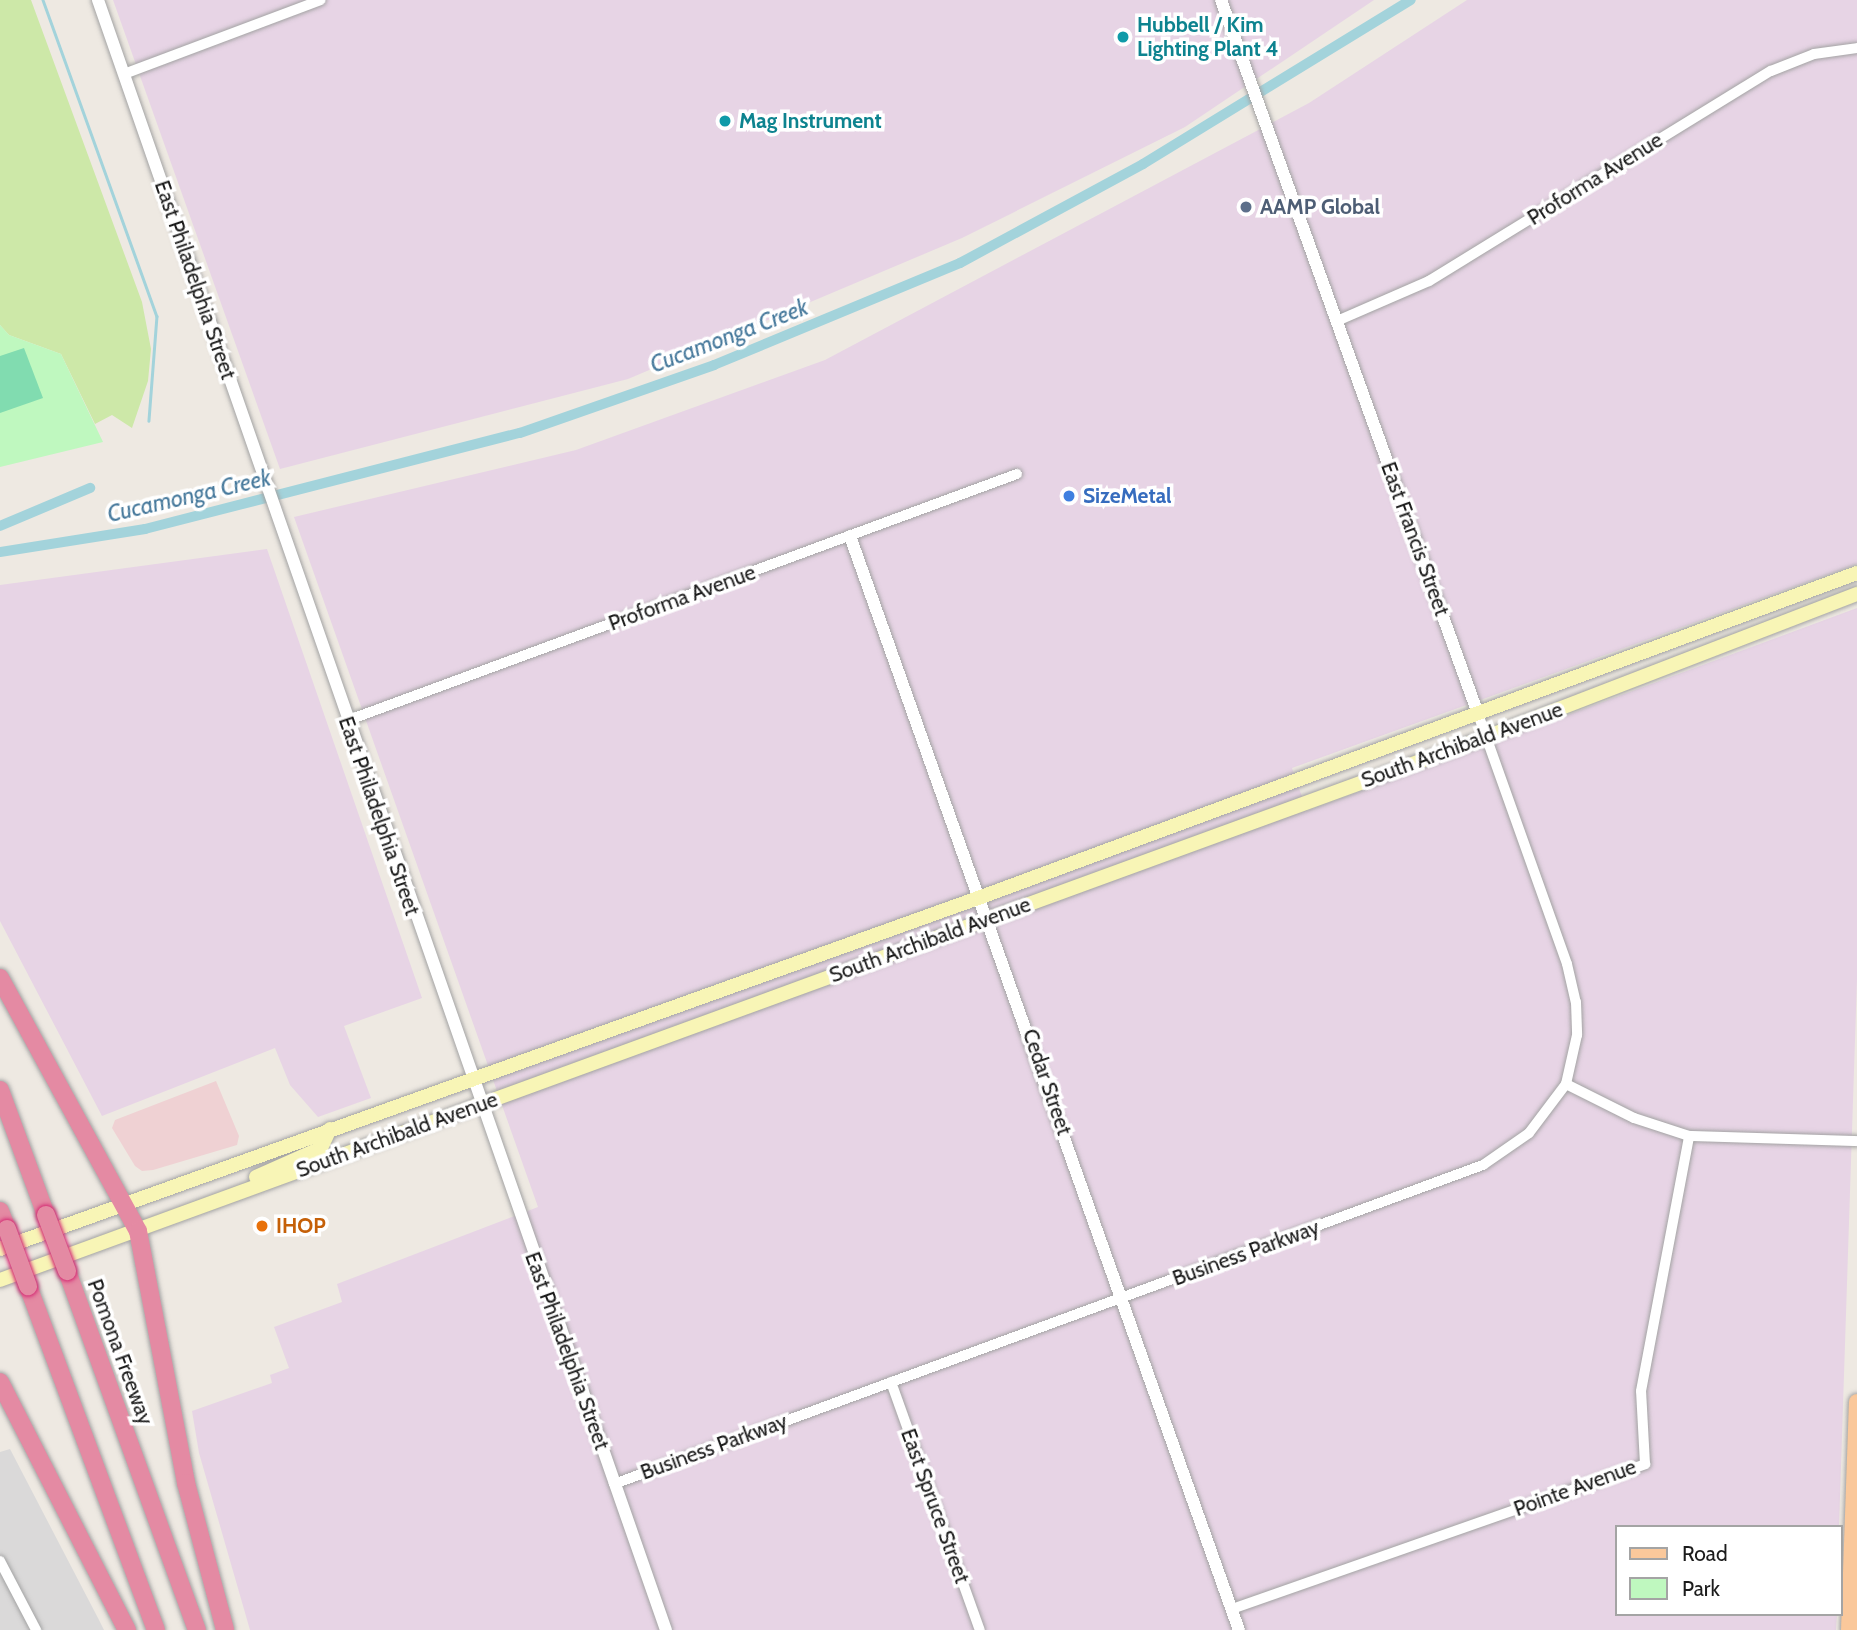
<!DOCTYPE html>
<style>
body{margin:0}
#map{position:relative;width:1857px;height:1630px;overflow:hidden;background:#eee9e2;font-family:Cabin,sans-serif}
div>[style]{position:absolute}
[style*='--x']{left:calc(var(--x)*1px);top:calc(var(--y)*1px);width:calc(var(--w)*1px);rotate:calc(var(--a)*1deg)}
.residential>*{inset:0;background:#dad9d9}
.commercial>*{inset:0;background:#efd1d3}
.industrial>*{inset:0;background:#e7d4e5}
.grass>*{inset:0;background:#cde8a8}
.park>*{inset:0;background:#bff8bf}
.pitch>*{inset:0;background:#81dcb0}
.stream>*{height:2.5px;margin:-1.25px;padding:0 1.25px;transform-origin:1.25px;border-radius:1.25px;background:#a3d3db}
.canal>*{height:10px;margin:-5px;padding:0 5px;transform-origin:5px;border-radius:5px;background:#a3d3db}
.roads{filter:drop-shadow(0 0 2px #a3a3a3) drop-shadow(0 0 2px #a3a3a3)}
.minor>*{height:10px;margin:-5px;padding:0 5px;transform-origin:5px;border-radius:5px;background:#fff}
.tertiary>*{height:12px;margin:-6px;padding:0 6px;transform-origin:6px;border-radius:6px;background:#fff}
.secondary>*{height:14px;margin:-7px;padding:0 7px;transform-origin:7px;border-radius:7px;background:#f8f5b6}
.primary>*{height:16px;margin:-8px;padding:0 8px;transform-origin:8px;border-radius:8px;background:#fac89b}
.motorway>*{height:18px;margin:-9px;padding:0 9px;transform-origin:9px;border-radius:9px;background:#e48aa3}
.bridges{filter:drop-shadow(0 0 2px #d42772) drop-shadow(0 0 2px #d42772)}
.motorway-bridge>*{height:18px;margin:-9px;padding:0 9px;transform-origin:9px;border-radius:9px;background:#e48aa3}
.dots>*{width:19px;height:19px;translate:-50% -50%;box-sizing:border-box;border:4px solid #fff;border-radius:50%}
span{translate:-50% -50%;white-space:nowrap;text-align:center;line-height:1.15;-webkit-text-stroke:7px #fff;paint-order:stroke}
.culture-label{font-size:21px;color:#0d838f;font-weight:700}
.left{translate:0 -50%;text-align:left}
.street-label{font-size:21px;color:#1c1c1c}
.service-label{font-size:21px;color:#4e5e75;font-weight:700}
.shop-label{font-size:21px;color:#366cbe;font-weight:700}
.food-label{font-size:21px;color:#c56008;font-weight:700}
.water-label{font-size:23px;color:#45789b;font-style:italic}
.legend{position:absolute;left:1615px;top:1525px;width:228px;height:91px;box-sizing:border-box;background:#fff;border:2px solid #a4a4a4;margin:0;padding:9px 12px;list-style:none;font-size:21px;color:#1c1c1c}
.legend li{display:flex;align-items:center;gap:14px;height:35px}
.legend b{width:35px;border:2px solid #a4a4a4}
</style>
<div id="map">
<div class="residential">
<i style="clip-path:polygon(10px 1449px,99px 1620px,104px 1630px,0 1630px,0 1452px)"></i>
</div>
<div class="commercial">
<i style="clip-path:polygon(216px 1081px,239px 1136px,237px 1145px,153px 1170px,142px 1171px,135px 1166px,112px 1128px,115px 1120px)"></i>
</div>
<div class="industrial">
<i style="clip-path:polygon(113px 0,1374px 0,1185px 127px,962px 238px,628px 379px,280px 469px)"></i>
<i style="clip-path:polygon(1467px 0,1857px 0,1857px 564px,1292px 768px,1307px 811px,1857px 608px,1857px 979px,1839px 1527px,1617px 1527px,1617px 1614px,1837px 1614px,1836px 1630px,250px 1630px,199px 1453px,192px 1411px,272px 1383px,270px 1375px,289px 1368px,274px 1327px,342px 1302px,337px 1284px,538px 1207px,294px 517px,576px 450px,825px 360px,1309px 103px)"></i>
<i style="clip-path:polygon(267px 549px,422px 998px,344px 1026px,371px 1098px,318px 1117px,290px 1085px,275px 1048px,102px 1116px,0 921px,0 585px)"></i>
</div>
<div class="grass">
<i style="clip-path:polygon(0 0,31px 0,142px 302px,151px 349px,148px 381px,132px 428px,112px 415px,95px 424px,61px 354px,9px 335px,0 325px)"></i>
</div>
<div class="park">
<i style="clip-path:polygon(0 325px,9px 335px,61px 354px,103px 442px,0 467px)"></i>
</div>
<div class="pitch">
<i style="clip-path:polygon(24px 348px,43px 398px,0 413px,0 356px)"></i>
</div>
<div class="stream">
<i style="--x:43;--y:0;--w:336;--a:70.2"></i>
<i style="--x:157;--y:316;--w:105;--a:94.4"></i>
</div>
<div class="canal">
<i style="--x:0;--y:526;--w:98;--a:-22.9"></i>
<i style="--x:0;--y:552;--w:147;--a:-9"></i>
<i style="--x:145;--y:529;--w:387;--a:-14.4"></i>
<i style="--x:520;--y:433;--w:206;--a:-19.3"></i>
<i style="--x:714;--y:365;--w:266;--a:-22.5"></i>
<i style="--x:960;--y:263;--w:208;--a:-28.4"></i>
<i style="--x:1143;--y:164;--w:314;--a:-31.5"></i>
</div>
<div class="roads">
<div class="minor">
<i style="--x:124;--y:74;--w:210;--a:-20.6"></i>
<i style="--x:1337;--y:321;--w:100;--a:-23.5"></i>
<i style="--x:1429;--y:281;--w:401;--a:-31.6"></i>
<i style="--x:1771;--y:71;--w:46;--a:-21.6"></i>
<i style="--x:1814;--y:54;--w:43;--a:-7.9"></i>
<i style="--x:1478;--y:714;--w:265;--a:70.4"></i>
<i style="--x:1567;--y:964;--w:39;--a:77"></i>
<i style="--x:1576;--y:1002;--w:33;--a:88"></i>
<i style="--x:1577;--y:1035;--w:50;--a:102.7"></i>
<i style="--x:346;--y:721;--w:715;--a:-20.21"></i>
<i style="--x:891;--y:1382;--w:263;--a:70.3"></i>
<i style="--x:614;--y:1484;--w:926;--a:-20.16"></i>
<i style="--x:1483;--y:1165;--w:56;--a:-34.8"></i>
<i style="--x:1529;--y:1133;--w:61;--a:-52.9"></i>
<i style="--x:1566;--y:1084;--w:76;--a:26.6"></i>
<i style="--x:1634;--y:1118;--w:58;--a:18.1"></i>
<i style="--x:1689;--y:1136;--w:168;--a:1.7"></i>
<i style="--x:0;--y:1561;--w:78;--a:62.4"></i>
<i style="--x:1232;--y:1609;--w:438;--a:-19.3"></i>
<i style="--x:1645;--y:1464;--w:73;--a:-93.1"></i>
<i style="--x:1641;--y:1391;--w:259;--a:-79.3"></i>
</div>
<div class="tertiary">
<i style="--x:98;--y:0;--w:1726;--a:70.79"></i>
<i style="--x:1221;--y:0;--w:759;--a:70.2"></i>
<i style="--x:850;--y:536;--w:1161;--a:70.43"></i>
</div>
<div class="secondary">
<i style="--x:256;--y:1177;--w:71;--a:-24"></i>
<i style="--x:321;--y:1148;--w:21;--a:-65"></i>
<i style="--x:0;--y:1249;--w:1042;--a:-19.74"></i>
<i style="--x:981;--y:897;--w:934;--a:-20.3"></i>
<i style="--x:0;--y:1280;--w:1582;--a:-20.07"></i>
<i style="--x:1486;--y:737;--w:398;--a:-21.1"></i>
</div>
<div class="primary">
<i style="--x:1849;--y:1630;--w:228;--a:-88"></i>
</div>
<div class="motorway">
<i style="--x:0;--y:978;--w:288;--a:61.4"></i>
<i style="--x:138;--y:1231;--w:257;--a:79.2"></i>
<i style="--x:186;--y:1483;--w:152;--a:75.1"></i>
<i style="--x:0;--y:1090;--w:133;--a:69.8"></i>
<i style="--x:0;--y:1211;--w:19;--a:69"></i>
<i style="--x:67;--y:1271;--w:382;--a:70.1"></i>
<i style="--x:28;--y:1286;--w:367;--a:69.6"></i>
<i style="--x:0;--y:1382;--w:279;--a:62.9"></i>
</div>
</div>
<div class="bridges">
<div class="motorway-bridge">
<i style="--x:46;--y:1215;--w:60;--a:69.4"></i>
<i style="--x:7;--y:1229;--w:61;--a:69.8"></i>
</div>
</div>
<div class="dots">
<i style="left:1123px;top:37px;background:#0f9aa8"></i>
<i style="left:725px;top:121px;background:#0f9aa8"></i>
<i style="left:1246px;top:207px;background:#5c6f8a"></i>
<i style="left:1069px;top:496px;background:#3f7fe0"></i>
<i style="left:262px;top:1226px;background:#e8710a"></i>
</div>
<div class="culture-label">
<span class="left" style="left:1137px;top:37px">Hubbell / Kim<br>Lighting Plant 4</span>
<span class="left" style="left:739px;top:121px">Mag Instrument</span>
</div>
<div class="street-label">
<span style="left:1595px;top:179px;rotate:-32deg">Proforma Avenue</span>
<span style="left:195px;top:280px;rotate:71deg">East Philadelphia Street</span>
<span style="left:1415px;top:539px;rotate:70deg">East Francis Street</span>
<span style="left:682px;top:598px;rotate:-20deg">Proforma Avenue</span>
<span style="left:1462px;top:745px;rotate:-20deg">South Archibald Avenue</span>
<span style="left:379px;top:816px;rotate:71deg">East Philadelphia Street</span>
<span style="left:930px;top:940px;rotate:-20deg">South Archibald Avenue</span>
<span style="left:1047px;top:1082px;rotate:71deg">Cedar Street</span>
<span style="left:397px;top:1135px;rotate:-20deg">South Archibald Avenue</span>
<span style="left:1246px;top:1253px;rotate:-20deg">Business Parkway</span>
<span style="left:567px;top:1351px;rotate:70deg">East Philadelphia Street</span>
<span style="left:120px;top:1352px;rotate:70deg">Pomona Freeway</span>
<span style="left:714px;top:1447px;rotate:-20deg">Business Parkway</span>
<span style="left:1575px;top:1488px;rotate:-20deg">Pointe Avenue</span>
<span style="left:935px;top:1506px;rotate:70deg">East Spruce Street</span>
</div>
<div class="service-label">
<span class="left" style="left:1260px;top:207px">AAMP Global</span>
</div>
<div class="shop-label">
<span class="left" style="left:1083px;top:496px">SizeMetal</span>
</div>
<div class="food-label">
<span class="left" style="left:276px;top:1226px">IHOP</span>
</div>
<div class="water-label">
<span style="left:729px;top:336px;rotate:-21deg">Cucamonga Creek</span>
<span style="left:189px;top:496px;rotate:-13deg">Cucamonga Creek</span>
</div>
<ul class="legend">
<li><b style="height:9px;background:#fac89b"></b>Road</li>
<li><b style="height:19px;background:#bff8bf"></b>Park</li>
</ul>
</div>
